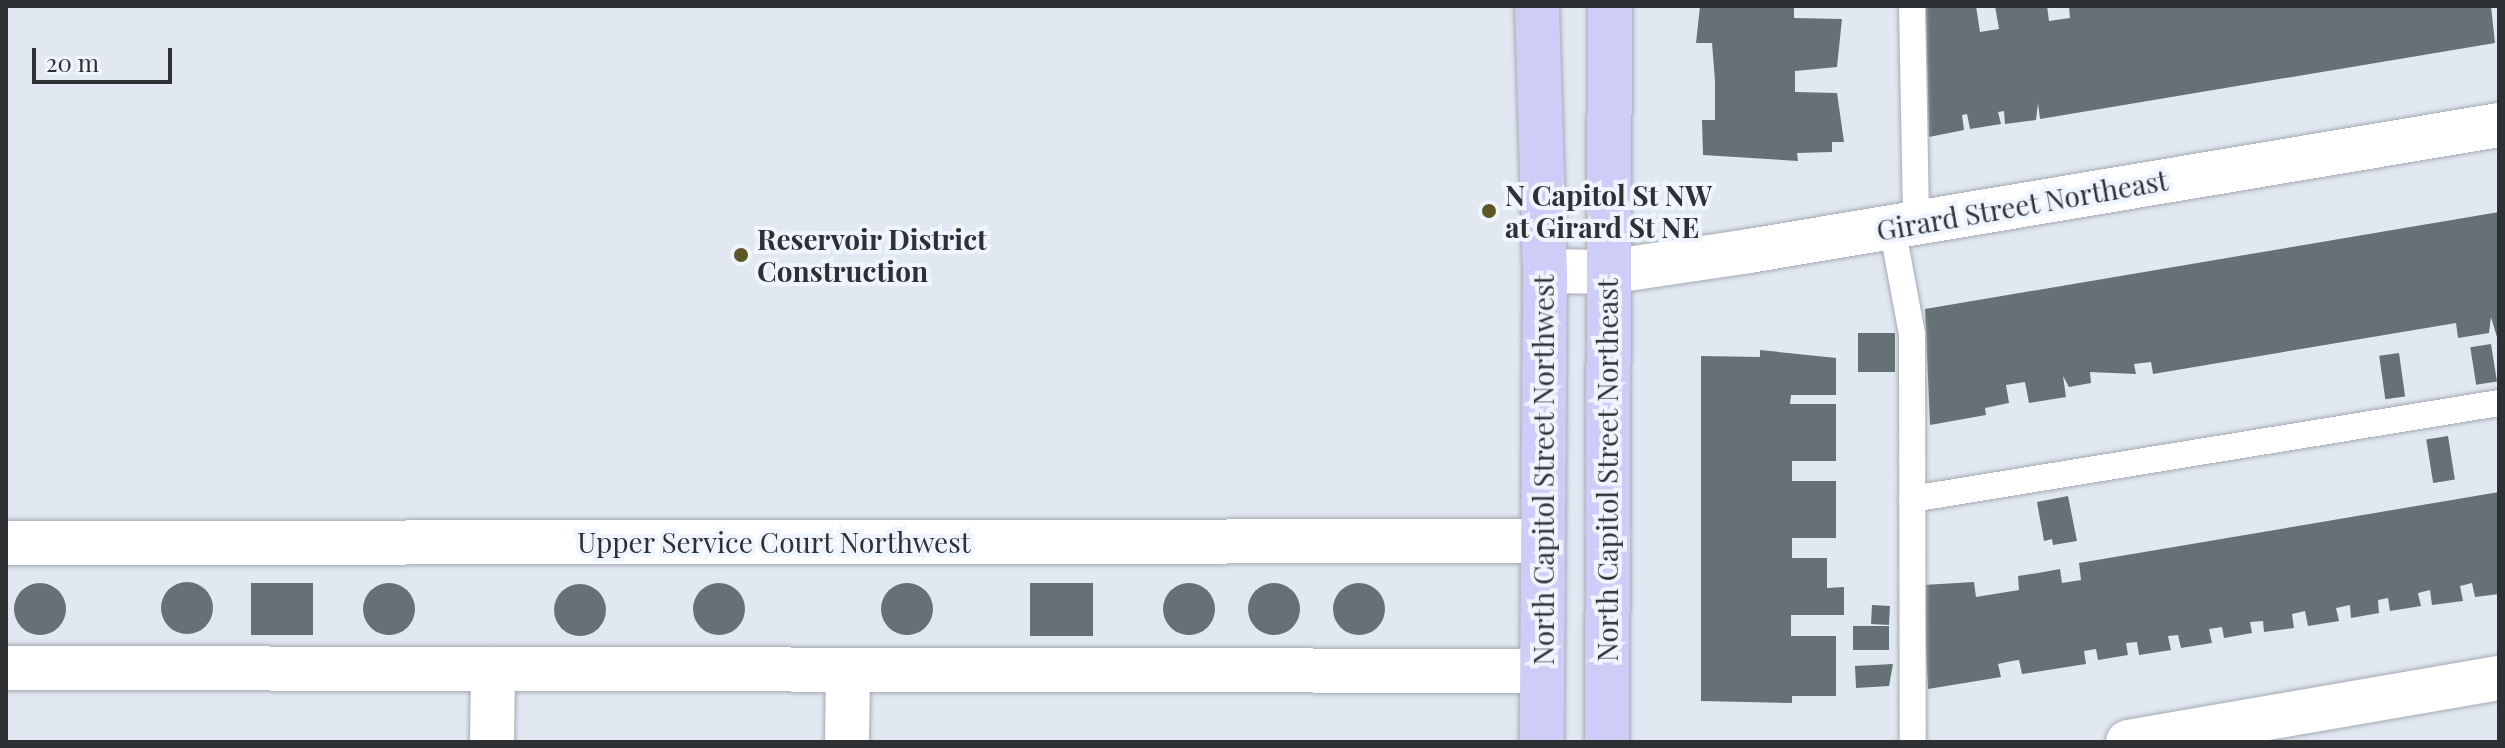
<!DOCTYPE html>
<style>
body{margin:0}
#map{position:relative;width:2505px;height:748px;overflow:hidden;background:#e1e8f1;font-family:"Playfair Display",serif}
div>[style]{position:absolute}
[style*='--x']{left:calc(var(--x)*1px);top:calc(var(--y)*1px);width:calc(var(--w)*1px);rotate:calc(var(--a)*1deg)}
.building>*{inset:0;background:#667175;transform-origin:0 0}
.round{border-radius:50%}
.roads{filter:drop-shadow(0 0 2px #a4aab3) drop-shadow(0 0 2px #a4aab3)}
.service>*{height:26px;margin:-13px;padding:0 13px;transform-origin:13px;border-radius:13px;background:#fff}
.minor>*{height:44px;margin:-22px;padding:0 22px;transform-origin:22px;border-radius:22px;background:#fff}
.primary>*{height:44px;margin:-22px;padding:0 22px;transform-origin:22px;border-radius:22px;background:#cecdf7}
.dots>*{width:22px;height:22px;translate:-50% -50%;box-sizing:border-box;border:4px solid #eef5ff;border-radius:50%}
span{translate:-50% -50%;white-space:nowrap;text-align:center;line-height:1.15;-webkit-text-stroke:8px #eef5ff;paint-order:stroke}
.poi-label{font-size:28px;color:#2e3134;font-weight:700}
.left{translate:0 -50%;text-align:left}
.street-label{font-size:28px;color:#2e3134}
.frame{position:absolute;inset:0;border:8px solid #2e3134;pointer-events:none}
.scale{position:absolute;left:32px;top:48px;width:140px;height:36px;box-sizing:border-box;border:4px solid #2e3134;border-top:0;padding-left:10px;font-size:24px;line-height:28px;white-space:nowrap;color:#2e3134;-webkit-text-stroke:6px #eef5ff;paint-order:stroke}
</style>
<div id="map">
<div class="building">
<i style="clip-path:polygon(1700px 6px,1794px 6px,1794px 18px,1842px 19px,1837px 67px,1795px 71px,1795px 92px,1837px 93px,1844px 142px,1832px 142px,1832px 152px,1797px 153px,1798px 161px,1703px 155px,1702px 120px,1715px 120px,1715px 81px,1712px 43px,1696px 43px)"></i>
<i style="clip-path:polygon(1926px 6px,1976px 6px,1980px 32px,1999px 29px,1995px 6px,2047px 6px,2049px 21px,2070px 18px,2069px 6px,2491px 6px,2495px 43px,2040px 119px,2038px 103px,2036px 120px,2005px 124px,2004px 111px,1998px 112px,2001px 124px,1970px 129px,1967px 114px,1962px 115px,1964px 130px,1929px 137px)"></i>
<i style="clip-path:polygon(2499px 212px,2499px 344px,2491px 317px,2489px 333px,2458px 338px,2456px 323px,2153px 374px,2151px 362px,2134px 364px,2136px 374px,2090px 372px,2091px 383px,2069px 387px,2063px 376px,2066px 397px,2029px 403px,2025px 382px,2006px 385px,2009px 403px,1985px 408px,1986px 415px,1930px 425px,1925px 309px)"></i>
<i style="left:1858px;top:333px;width:37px;height:39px"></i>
<i style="left:2491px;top:344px;width:38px;height:21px;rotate:81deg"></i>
<i style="clip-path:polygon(1760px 350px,1836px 358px,1836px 395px,1791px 395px,1790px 404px,1836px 404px,1836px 461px,1792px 461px,1792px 481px,1836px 481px,1836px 538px,1792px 538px,1792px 558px,1827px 558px,1827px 588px,1844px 587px,1844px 615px,1791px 615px,1791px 636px,1836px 636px,1836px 696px,1792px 696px,1792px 703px,1701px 701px,1701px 356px,1760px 357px)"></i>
<i style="left:2399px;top:353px;width:44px;height:20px;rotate:82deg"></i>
<i style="left:2448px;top:436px;width:44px;height:22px;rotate:81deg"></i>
<i style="clip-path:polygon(2499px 492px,2499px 594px,2475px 597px,2472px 583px,2460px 586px,2463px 601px,2432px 605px,2430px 590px,2418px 593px,2421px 606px,2390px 611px,2388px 598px,2378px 600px,2379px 613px,2351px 618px,2350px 605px,2336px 608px,2339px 621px,2308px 626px,2305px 611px,2292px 614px,2294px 628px,2264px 632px,2263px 621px,2250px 622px,2252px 633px,2224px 638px,2222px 627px,2209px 629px,2212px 643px,2181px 648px,2178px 635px,2168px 636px,2171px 650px,2139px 655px,2137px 642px,2126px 643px,2128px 655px,2098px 660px,2096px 649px,2084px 651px,2086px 664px,2022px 674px,2019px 660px,2012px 661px,1998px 664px,2001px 677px,1928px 689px,1923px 585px,1974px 582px,1976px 597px,2019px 590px,2018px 576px,2038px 573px,2060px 569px,2062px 583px,2081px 580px,2079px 563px)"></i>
<i style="clip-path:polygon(2068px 496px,2077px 541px,2053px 545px,2052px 539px,2044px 541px,2037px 502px)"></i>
<i class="round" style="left:161px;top:582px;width:52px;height:52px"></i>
<i class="round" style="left:1163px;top:583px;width:52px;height:52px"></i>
<i style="left:251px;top:583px;width:62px;height:52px"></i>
<i style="left:1030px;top:583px;width:63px;height:53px"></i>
<i class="round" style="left:1248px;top:583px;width:52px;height:52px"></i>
<i class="round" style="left:881px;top:583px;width:52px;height:52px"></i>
<i class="round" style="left:14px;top:583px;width:52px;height:52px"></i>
<i class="round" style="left:693px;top:583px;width:52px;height:52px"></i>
<i class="round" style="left:363px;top:583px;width:52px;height:52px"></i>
<i class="round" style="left:1333px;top:583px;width:52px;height:52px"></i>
<i class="round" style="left:554px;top:584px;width:52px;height:52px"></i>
<i style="left:1872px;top:605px;width:18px;height:19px;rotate:3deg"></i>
<i style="left:1853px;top:626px;width:36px;height:24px"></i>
<i style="clip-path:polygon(1893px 664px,1889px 686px,1856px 688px,1855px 666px)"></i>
</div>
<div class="roads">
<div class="service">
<i style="--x:1912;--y:6;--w:216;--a:88.9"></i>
<i style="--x:1892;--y:227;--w:109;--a:79.4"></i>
<i style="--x:1912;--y:334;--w:408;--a:89.9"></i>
<i style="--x:1912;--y:499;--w:595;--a:-9.29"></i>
</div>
<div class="minor">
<i style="--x:1545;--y:271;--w:62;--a:0.9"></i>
<i style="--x:1607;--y:272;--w:144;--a:-8.4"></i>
<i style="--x:1749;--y:251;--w:761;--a:-9.54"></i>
<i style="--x:6;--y:543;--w:1537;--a:-0.07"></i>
<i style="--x:6;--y:668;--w:1536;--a:0.11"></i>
<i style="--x:492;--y:742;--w:73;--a:-89.2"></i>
<i style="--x:847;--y:742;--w:71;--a:-89.2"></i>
<i style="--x:2128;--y:742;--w:376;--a:-9.8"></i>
</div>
<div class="primary">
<i style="--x:1537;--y:6;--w:265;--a:88.3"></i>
<i style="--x:1545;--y:271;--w:471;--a:90.4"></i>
<i style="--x:1607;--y:742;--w:736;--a:-89.77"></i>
</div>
</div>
<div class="dots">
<i style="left:1489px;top:211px;background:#5c5724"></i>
<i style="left:741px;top:255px;background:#5c5724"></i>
</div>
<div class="poi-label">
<span class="left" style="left:1505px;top:211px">N Capitol St NW<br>at Girard St NE</span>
<span class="left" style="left:757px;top:255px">Reservoir District<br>Construction</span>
</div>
<div class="street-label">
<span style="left:2022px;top:205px;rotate:-10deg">Girard Street Northeast</span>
<span style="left:1543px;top:470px;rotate:-90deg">North Capitol Street Northwest</span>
<span style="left:1607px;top:470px;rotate:-90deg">North Capitol Street Northeast</span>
<span style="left:774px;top:542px">Upper Service Court Northwest</span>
</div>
<div class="frame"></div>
<div class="scale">20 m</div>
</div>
